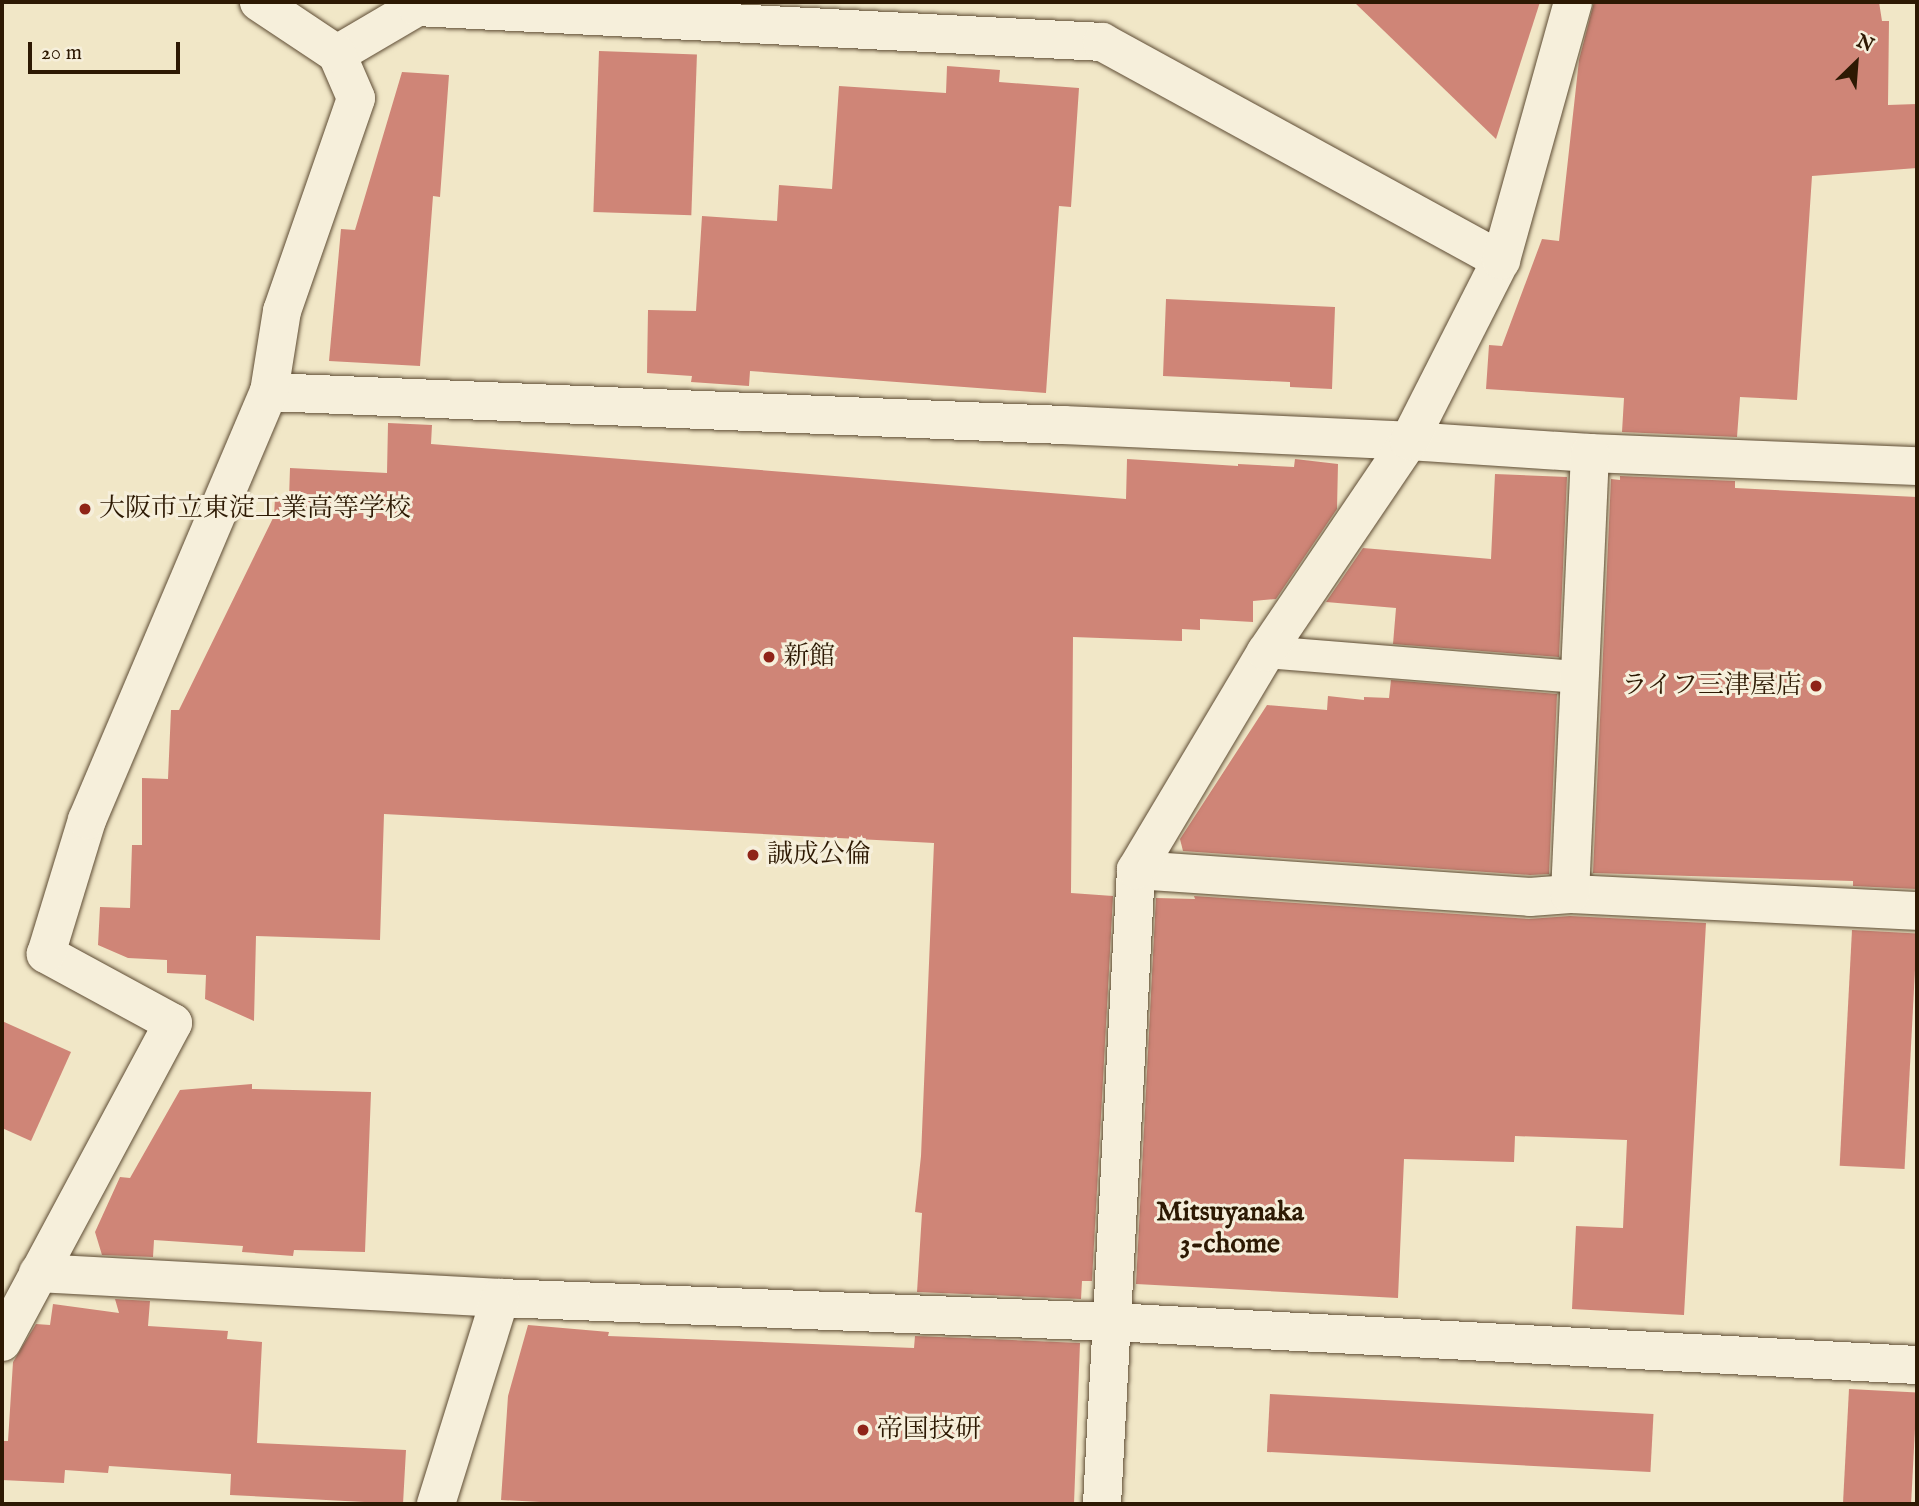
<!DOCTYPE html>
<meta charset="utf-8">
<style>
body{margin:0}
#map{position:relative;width:1919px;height:1506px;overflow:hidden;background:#f1e7c7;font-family:"IM FELL English","Noto Serif JP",serif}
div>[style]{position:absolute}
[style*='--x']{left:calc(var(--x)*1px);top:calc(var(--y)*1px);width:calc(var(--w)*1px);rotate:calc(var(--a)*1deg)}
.building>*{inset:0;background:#cf8577;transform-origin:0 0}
.roads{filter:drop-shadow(0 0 2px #5e4c34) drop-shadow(0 0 2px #5e4c34)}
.pedestrian>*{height:32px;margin:-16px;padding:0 16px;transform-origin:16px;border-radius:16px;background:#f6efdb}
.minor>*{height:38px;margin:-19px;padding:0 19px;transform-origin:19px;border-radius:19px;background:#f6efdb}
.dots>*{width:19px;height:19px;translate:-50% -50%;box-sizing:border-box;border:4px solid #f6efdb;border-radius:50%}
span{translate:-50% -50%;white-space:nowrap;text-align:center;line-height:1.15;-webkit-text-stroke:6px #f6efdb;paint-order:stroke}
.poi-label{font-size:26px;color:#2d1903}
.left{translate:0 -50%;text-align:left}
.right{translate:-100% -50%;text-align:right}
.neighbourhood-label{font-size:28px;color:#2d1903;font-weight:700}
.frame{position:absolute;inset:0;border:4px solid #2d1903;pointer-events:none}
.north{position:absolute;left:1821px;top:28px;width:70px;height:70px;-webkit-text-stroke:5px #f6efdb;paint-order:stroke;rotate:25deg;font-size:19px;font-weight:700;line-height:28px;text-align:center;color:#2d1903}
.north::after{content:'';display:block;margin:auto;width:24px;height:32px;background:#2d1903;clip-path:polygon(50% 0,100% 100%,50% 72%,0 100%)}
.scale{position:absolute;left:28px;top:42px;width:152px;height:32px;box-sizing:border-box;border:4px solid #2d1903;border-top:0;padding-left:9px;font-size:21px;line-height:24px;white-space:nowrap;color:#2d1903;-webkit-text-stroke:5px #f6efdb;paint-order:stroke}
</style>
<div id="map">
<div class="building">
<i style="clip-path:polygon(1354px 2px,1540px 2px,1496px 139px)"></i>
<i style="clip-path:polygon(1594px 2px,1879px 2px,1882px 21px,1889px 21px,1888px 105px,1917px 104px,1917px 168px,1812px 176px,1797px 400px,1740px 397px,1737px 437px,1622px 432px,1624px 398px,1486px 389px,1489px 345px,1502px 346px,1542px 239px,1559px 241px,1579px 60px)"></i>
<i style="left:599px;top:51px;width:98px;height:161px;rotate:2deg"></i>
<i style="clip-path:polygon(947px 66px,1000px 70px,999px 82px,1079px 88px,1071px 207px,1059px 206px,1046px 393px,750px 371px,749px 386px,691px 382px,692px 376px,647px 373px,648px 310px,696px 311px,702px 216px,777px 221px,779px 185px,832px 189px,839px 86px,946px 93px)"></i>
<i style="clip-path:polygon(402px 72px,449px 75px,440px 197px,433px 196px,420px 366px,329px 361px,341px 229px,355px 230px)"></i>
<i style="clip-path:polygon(1166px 299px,1335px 307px,1332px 389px,1290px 387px,1290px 382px,1163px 376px)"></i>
<i style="clip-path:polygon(388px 423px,432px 425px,431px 444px,1126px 499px,1127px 459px,1238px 466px,1238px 464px,1294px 467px,1295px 459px,1338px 464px,1337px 509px,1276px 599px,1253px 601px,1253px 622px,1200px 619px,1200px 630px,1182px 629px,1182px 641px,1073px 637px,1071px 893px,1113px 896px,1092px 1281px,1082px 1281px,1081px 1299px,917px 1292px,922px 1213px,915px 1212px,921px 1156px,934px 843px,384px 814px,380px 940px,256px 936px,254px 1021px,205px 999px,206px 975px,167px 973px,167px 960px,128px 958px,98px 945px,100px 907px,130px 908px,132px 845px,142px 845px,142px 778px,168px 779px,171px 710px,179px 710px,274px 516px,275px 498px,289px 499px,290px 468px,387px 473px)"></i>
<i style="clip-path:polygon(1495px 474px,1567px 477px,1559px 657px,1393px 644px,1396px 608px,1326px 602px,1363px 548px,1491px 559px)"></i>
<i style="clip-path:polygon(1620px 476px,1735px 481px,1735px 488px,1917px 497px,1917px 889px,1853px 886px,1853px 881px,1593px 873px,1611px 479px,1620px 480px)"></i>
<i style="clip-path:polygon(1391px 680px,1557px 694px,1549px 874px,1530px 875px,1183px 851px,1180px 839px,1267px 705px,1327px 710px,1328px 696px,1364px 700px,1364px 697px,1389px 698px)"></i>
<i style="clip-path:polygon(1194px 896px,1529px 919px,1570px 916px,1706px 923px,1684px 1315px,1572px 1309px,1576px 1226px,1623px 1228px,1627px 1140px,1515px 1136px,1514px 1162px,1404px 1159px,1398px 1298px,1136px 1284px,1156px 898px,1195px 899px)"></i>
<i style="left:1852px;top:930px;width:65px;height:236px;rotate:3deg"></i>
<i style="clip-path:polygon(2px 1021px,71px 1052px,31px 1141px,2px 1128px)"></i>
<i style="clip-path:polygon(252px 1084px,252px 1089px,371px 1092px,365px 1252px,294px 1250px,293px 1256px,242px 1252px,243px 1246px,154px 1240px,153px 1257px,102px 1255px,95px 1232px,120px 1177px,130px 1178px,180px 1090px)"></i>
<i style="clip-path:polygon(115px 1299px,150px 1301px,148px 1326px,228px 1331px,227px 1339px,262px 1342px,257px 1443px,406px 1450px,403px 1504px,230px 1495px,231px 1474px,109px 1466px,108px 1473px,65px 1470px,64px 1483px,2px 1480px,2px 1441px,8px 1441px,13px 1362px,36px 1324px,50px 1325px,53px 1304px,119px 1313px)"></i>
<i style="clip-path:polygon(528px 1325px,609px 1332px,608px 1336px,914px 1348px,915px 1336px,1080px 1343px,1074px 1504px,578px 1504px,501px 1500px,508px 1396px)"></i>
<i style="left:1849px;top:1389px;width:68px;height:115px;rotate:3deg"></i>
<i style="left:1270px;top:1394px;width:384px;height:58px;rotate:3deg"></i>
</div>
<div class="roads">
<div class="pedestrian">
<i style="--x:1266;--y:652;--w:313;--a:4.6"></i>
</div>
<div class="minor">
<i style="--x:337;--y:54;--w:93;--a:-30.4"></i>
<i style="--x:417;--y:7;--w:686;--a:2.92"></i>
<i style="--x:1102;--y:42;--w:455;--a:28.7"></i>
<i style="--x:269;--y:392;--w:795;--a:2.38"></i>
<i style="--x:1063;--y:425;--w:346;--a:2.6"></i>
<i style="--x:1409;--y:441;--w:181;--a:3.8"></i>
<i style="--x:1590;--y:453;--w:327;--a:2.3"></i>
<i style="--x:1136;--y:870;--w:395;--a:3.9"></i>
<i style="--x:1530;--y:897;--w:40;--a:-4.3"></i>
<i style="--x:1570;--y:894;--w:347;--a:2.8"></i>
<i style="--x:1570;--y:894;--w:441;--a:-87.4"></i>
<i style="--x:38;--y:1273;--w:463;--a:3.1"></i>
<i style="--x:500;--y:1298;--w:612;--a:2.25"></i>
<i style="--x:1112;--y:1322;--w:806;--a:3.06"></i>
<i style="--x:2;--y:1342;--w:362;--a:-61.8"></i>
<i style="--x:173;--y:1023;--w:145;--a:-151.5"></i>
<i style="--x:46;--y:954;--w:140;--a:-73"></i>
<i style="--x:87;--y:820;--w:465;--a:-67"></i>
<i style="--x:269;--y:392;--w:82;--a:-80.9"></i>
<i style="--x:282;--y:311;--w:225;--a:-70.8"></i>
<i style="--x:356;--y:98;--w:48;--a:-113.4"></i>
<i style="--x:337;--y:54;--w:94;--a:-146.3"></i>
<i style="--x:436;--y:1504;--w:216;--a:-72.7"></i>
<i style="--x:1102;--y:1504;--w:635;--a:-86.93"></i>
<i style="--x:1136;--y:870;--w:254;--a:-59.2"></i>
<i style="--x:1266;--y:652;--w:255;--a:-55.9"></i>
<i style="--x:1409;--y:441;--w:203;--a:-63.1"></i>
<i style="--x:1501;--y:260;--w:268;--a:-74.4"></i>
</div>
</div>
<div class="dots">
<i style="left:85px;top:509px;background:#8f2418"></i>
<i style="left:769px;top:657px;background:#8f2418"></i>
<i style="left:1816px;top:686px;background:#8f2418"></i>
<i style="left:753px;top:855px;background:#8f2418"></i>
<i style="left:863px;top:1430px;background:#8f2418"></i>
</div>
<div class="poi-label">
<span class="left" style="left:99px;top:509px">大阪市立東淀工業高等学校</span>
<span class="left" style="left:783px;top:657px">新館</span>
<span class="right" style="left:1802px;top:686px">ライフ三津屋店</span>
<span class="left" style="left:767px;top:855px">誠成公倫</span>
<span class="left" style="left:877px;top:1430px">帝国技研</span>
</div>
<div class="neighbourhood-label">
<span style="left:1230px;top:1229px">Mitsuyanaka<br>3-chome</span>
</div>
<div class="frame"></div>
<div class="north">N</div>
<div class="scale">20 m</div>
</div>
